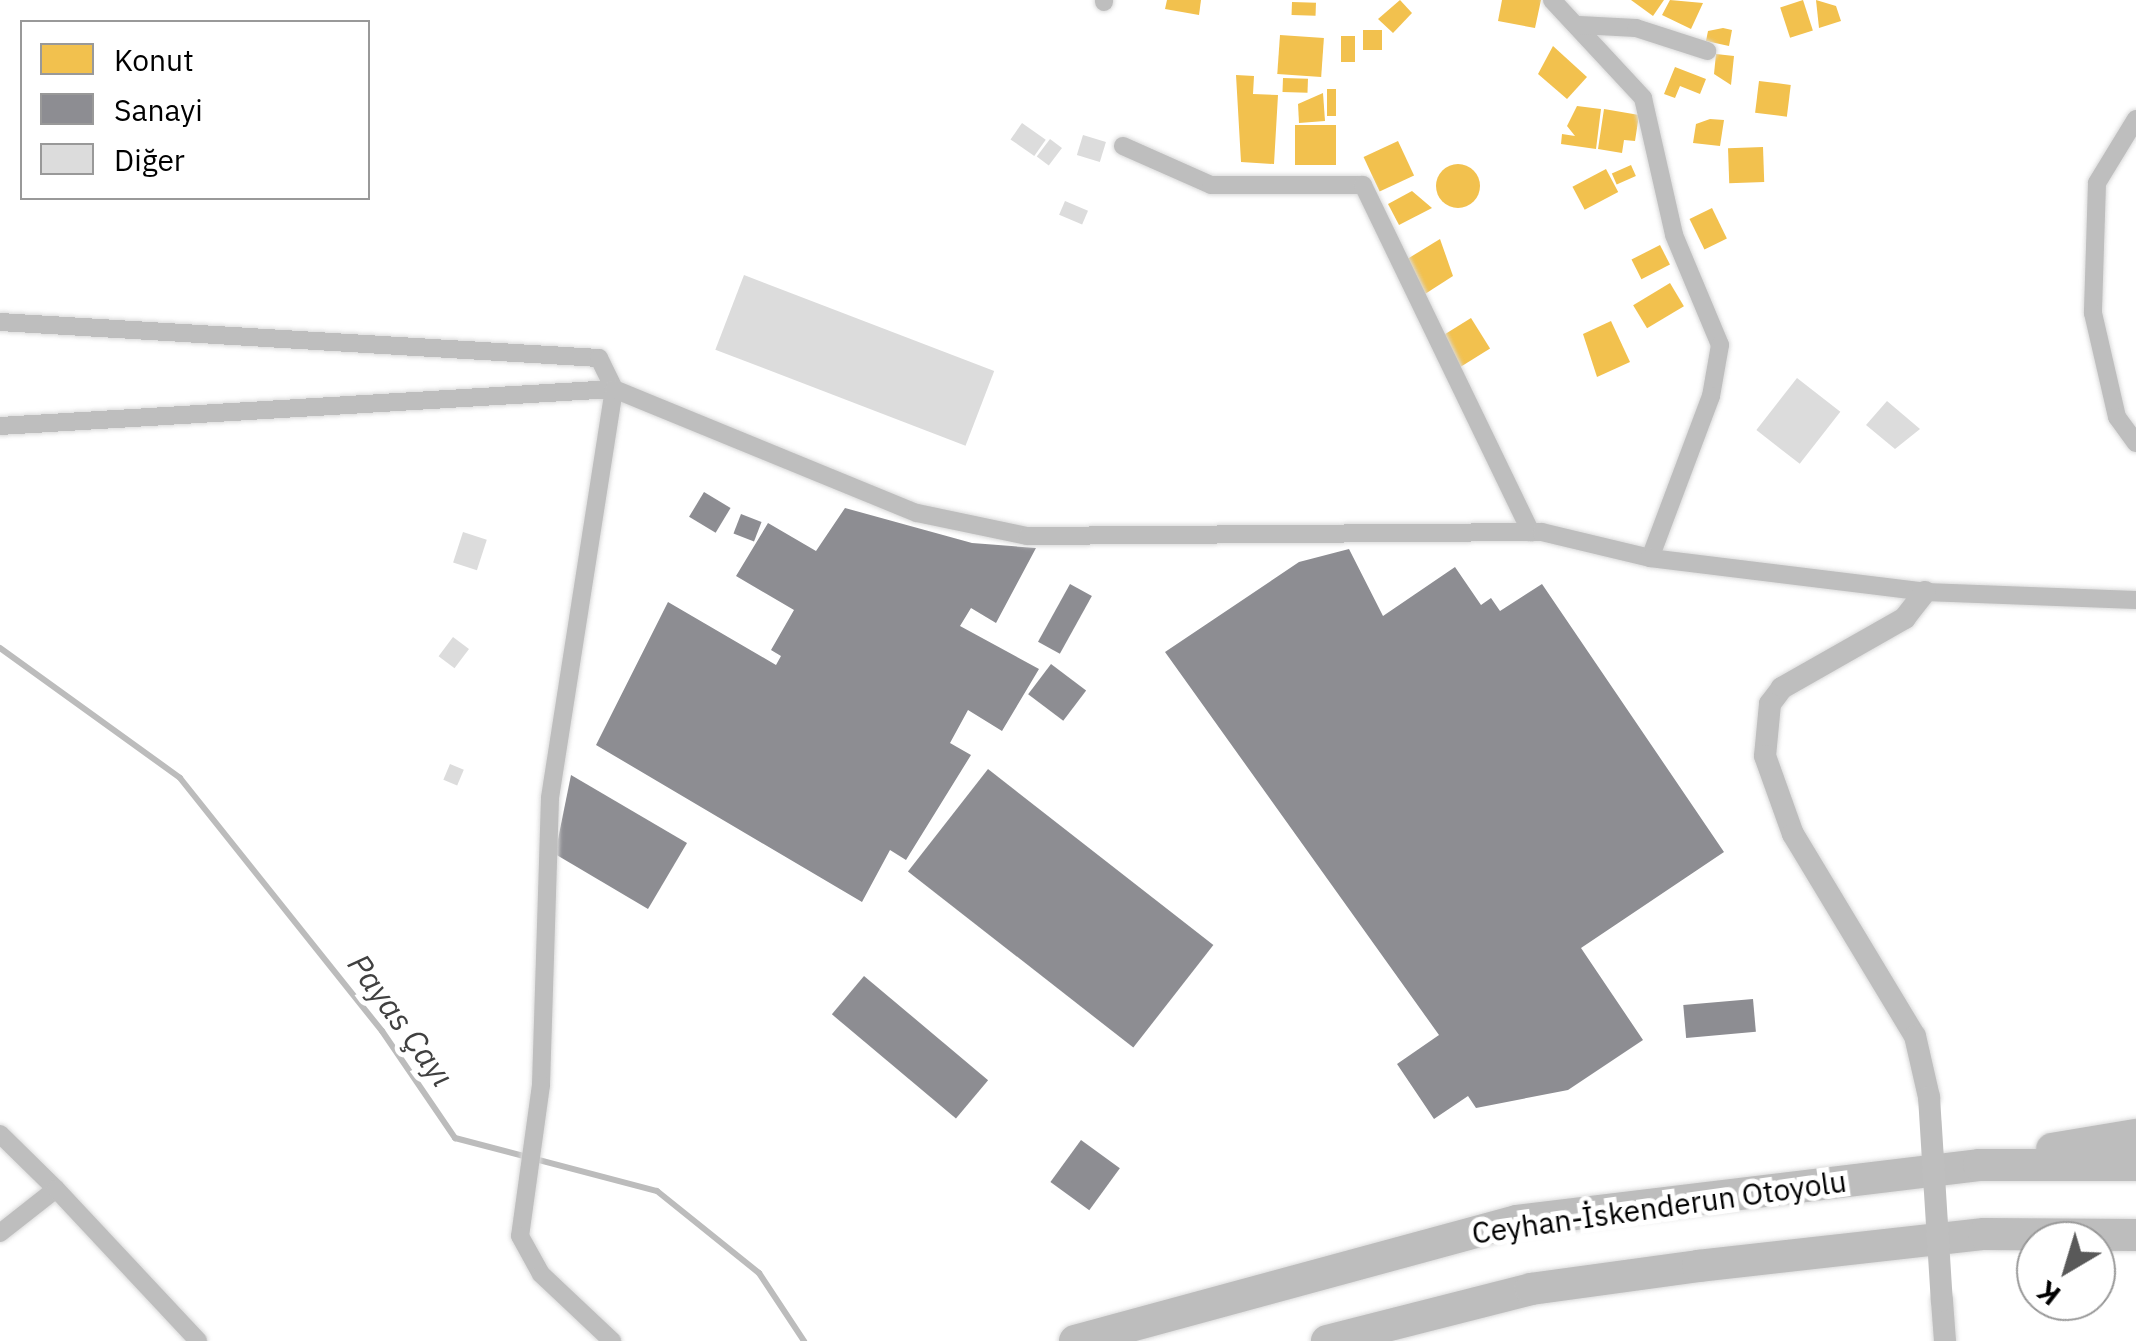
<!DOCTYPE html>
<meta charset="utf-8">
<style>
body{margin:0}
#map{position:relative;width:2136px;height:1341px;overflow:hidden;background:#fff;font-family:"IBM Plex Sans",sans-serif}
div>[style]{position:absolute}
[style*='--x']{left:calc(var(--x)*1px);top:calc(var(--y)*1px);width:calc(var(--w)*1px);rotate:calc(var(--a)*1deg)}
.homes>*{inset:0;background:#f2c14e;transform-origin:0 0}
.round{border-radius:50%}
.industry>*{inset:0;background:#8d8d92;transform-origin:0 0}
.stream>*{height:6px;margin:-3px;padding:0 3px;transform-origin:3px;border-radius:3px;background:#bcbcbc}
.building>*{inset:0;background:#dcdcdc;transform-origin:0 0}
.roads{filter:drop-shadow(0 0 2px #dbdbdb) drop-shadow(0 0 2px #dbdbdb)}
.minor>*{height:18px;margin:-9px;padding:0 9px;transform-origin:9px;border-radius:9px;background:#bebebe}
.tertiary>*{height:22px;margin:-11px;padding:0 11px;transform-origin:11px;border-radius:11px;background:#bebebe}
.motorway>*{height:32px;margin:-16px;padding:0 16px;transform-origin:16px;border-radius:16px;background:#bdbdbd}
.tertiary-bridge>*{height:22px;margin:-11px;padding:0 11px;transform-origin:11px;border-radius:11px;background:#bebebe}
span{translate:-50% -50%;white-space:nowrap;text-align:center;line-height:1.15;-webkit-text-stroke:10px #fff;paint-order:stroke}
.street-label{font-size:30px;color:#000}
.water-label{font-size:32px;color:#404040;font-style:italic}
.legend{position:absolute;left:20px;top:20px;width:350px;height:180px;box-sizing:border-box;background:#fff;border:2px solid #999;margin:0;padding:12px 18px;list-style:none;font-size:30px;color:#000}
.legend li{display:flex;align-items:center;gap:20px;height:50px}
.legend b{width:50px;border:2px solid #999}
.north{position:absolute;left:2016px;top:1221px;width:100px;height:100px;box-sizing:border-box;background:#fff;border:2px solid #999;border-radius:50%;rotate:218deg;font-size:28px;font-weight:700;line-height:40px;text-align:center;color:#000}
.north::after{content:'';display:block;margin:auto;width:35px;height:45px;background:#595959;clip-path:polygon(50% 0,100% 100%,50% 72%,0 100%)}
</style>
<div id="map">
<div class="homes">
<i style="clip-path:polygon(1167px 0,1201px 0,1199px 15px,1165px 9px)"></i>
<i style="clip-path:polygon(1400px 0,1412px 13px,1393px 33px,1378px 19px)"></i>
<i style="clip-path:polygon(1502px 0,1541px 0,1535px 28px,1498px 21px)"></i>
<i style="clip-path:polygon(1631px 0,1664px 0,1653px 16px)"></i>
<i style="clip-path:polygon(1670px 0,1703px 3px,1691px 29px,1662px 15px)"></i>
<i style="left:1803px;top:0;width:32px;height:24px;rotate:72deg"></i>
<i style="clip-path:polygon(1816px 0,1836px 6px,1841px 21px,1819px 28px)"></i>
<i style="left:1292px;top:2px;width:24px;height:13px;rotate:2deg"></i>
<i style="clip-path:polygon(1723px 28px,1732px 30px,1729px 46px,1706px 41px,1708px 31px)"></i>
<i style="left:1382px;top:30px;width:20px;height:19px;rotate:90deg"></i>
<i style="left:1280px;top:35px;width:44px;height:39px;rotate:4deg"></i>
<i style="left:1341px;top:36px;width:14px;height:26px"></i>
<i style="clip-path:polygon(1553px 46px,1587px 77px,1567px 99px,1538px 74px)"></i>
<i style="clip-path:polygon(1716px 54px,1734px 56px,1731px 85px,1714px 74px)"></i>
<i style="clip-path:polygon(1675px 67px,1706px 79px,1700px 94px,1680px 86px,1675px 98px,1664px 94px)"></i>
<i style="clip-path:polygon(1236px 75px,1254px 76px,1253px 94px,1278px 95px,1274px 164px,1241px 162px)"></i>
<i style="left:1283px;top:78px;width:25px;height:14px;rotate:2deg"></i>
<i style="left:1759px;top:81px;width:32px;height:32px;rotate:7deg"></i>
<i style="left:1327px;top:89px;width:9px;height:27px"></i>
<i style="clip-path:polygon(1323px 93px,1325px 121px,1299px 123px,1298px 104px)"></i>
<i style="clip-path:polygon(1577px 106px,1601px 109px,1596px 149px,1561px 144px,1562px 134px,1575px 136px,1567px 126px)"></i>
<i style="clip-path:polygon(1604px 109px,1639px 115px,1635px 141px,1624px 140px,1622px 153px,1598px 149px)"></i>
<i style="clip-path:polygon(1710px 119px,1724px 120px,1720px 146px,1693px 143px,1696px 124px)"></i>
<i style="left:1295px;top:125px;width:41px;height:40px"></i>
<i style="left:1398px;top:141px;width:38px;height:38px;rotate:65deg"></i>
<i style="left:1763px;top:147px;width:35px;height:35px;rotate:88deg"></i>
<i class="round" style="left:1436px;top:164px;width:44px;height:44px"></i>
<i style="left:1631px;top:165px;width:12px;height:21px;rotate:66deg"></i>
<i style="left:1606px;top:169px;width:26px;height:38px;rotate:62deg"></i>
<i style="clip-path:polygon(1412px 191px,1432px 208px,1399px 225px,1388px 204px)"></i>
<i style="left:1712px;top:208px;width:34px;height:25px;rotate:64deg"></i>
<i style="clip-path:polygon(1440px 239px,1453px 276px,1425px 294px,1404px 261px)"></i>
<i style="left:1660px;top:245px;width:22px;height:32px;rotate:63deg"></i>
<i style="left:1670px;top:283px;width:27px;height:43px;rotate:59deg"></i>
<i style="left:1471px;top:318px;width:36px;height:36px;rotate:58deg"></i>
<i style="clip-path:polygon(1611px 321px,1630px 362px,1597px 377px,1583px 334px)"></i>
</div>
<div class="industry">
<i style="left:704px;top:492px;width:31px;height:29px;rotate:31deg"></i>
<i style="clip-path:polygon(845px 508px,972px 543px,1036px 548px,996px 623px,971px 608px,960px 626px,1039px 669px,1002px 731px,968px 710px,950px 743px,971px 755px,906px 860px,890px 850px,862px 902px,596px 745px,668px 602px,776px 665px,781px 656px,771px 650px,794px 610px,736px 576px,768px 523px,816px 551px)"></i>
<i style="left:741px;top:514px;width:22px;height:21px;rotate:21deg"></i>
<i style="clip-path:polygon(1349px 549px,1383px 616px,1455px 567px,1481px 605px,1491px 598px,1500px 611px,1542px 584px,1724px 852px,1581px 948px,1643px 1040px,1568px 1090px,1476px 1108px,1468px 1096px,1434px 1119px,1397px 1064px,1439px 1035px,1165px 652px,1299px 562px)"></i>
<i style="left:1070px;top:584px;width:25px;height:66px;rotate:29deg"></i>
<i style="left:1051px;top:664px;width:44px;height:38px;rotate:37deg"></i>
<i style="left:988px;top:769px;width:286px;height:130px;rotate:38deg"></i>
<i style="clip-path:polygon(571px 775px,687px 843px,648px 909px,555px 854px)"></i>
<i style="left:864px;top:976px;width:162px;height:50px;rotate:40deg"></i>
<i style="left:1753px;top:999px;width:33px;height:70px;rotate:85deg"></i>
<i style="left:1081px;top:1140px;width:48px;height:52px;rotate:36deg"></i>
</div>
<div class="stream">
<i style="--x:0;--y:648;--w:222;--a:35.8"></i>
<i style="--x:180;--y:778;--w:324;--a:51.4"></i>
<i style="--x:382;--y:1031;--w:130;--a:55.7"></i>
<i style="--x:455;--y:1138;--w:209;--a:14.7"></i>
<i style="--x:657;--y:1191;--w:131;--a:38.8"></i>
<i style="--x:759;--y:1273;--w:82;--a:56.5"></i>
</div>
<div class="building">
<i style="left:1022px;top:123px;width:29px;height:20px;rotate:35deg"></i>
<i style="left:1083px;top:135px;width:24px;height:21px;rotate:17deg"></i>
<i style="left:1050px;top:139px;width:15px;height:22px;rotate:37deg"></i>
<i style="left:1065px;top:201px;width:25px;height:15px;rotate:23deg"></i>
<i style="left:744px;top:275px;width:268px;height:80px;rotate:21deg"></i>
<i style="left:1797px;top:378px;width:55px;height:66px;rotate:38deg"></i>
<i style="clip-path:polygon(1887px 401px,1920px 429px,1895px 449px,1866px 425px)"></i>
<i style="left:463px;top:532px;width:25px;height:32px;rotate:18deg"></i>
<i style="left:453px;top:637px;width:20px;height:24px;rotate:37deg"></i>
<i style="left:450px;top:764px;width:15px;height:17px;rotate:23deg"></i>
</div>
<div class="roads">
<div class="minor">
<i style="--x:1552;--y:0;--w:134;--a:47.1"></i>
<i style="--x:1643;--y:98;--w:140;--a:77.2"></i>
<i style="--x:1674;--y:235;--w:119;--a:67.3"></i>
<i style="--x:1720;--y:345;--w:52;--a:100"></i>
<i style="--x:1711;--y:396;--w:173;--a:110.6"></i>
<i style="--x:1104;--y:2;--w:2;--a:-90"></i>
<i style="--x:1579;--y:25;--w:57;--a:3"></i>
<i style="--x:1636;--y:28;--w:75;--a:17.9"></i>
<i style="--x:2136;--y:119;--w:75;--a:121.4"></i>
<i style="--x:2097;--y:183;--w:130;--a:91.8"></i>
<i style="--x:2093;--y:313;--w:107;--a:77"></i>
<i style="--x:2117;--y:417;--w:32;--a:54"></i>
<i style="--x:1123;--y:146;--w:96;--a:23.9"></i>
<i style="--x:1211;--y:185;--w:152;--a:0"></i>
<i style="--x:1363;--y:185;--w:386;--a:64.2"></i>
<i style="--x:0;--y:322;--w:600;--a:3.44"></i>
<i style="--x:599;--y:358;--w:34;--a:64"></i>
<i style="--x:614;--y:389;--w:414;--a:98.9"></i>
<i style="--x:550;--y:798;--w:287;--a:91.8"></i>
<i style="--x:541;--y:1085;--w:152;--a:97.9"></i>
<i style="--x:520;--y:1236;--w:43;--a:61.1"></i>
<i style="--x:541;--y:1274;--w:98;--a:43.3"></i>
<i style="--x:0;--y:426;--w:615;--a:-3.45"></i>
<i style="--x:614;--y:389;--w:327;--a:22.3"></i>
<i style="--x:917;--y:513;--w:112;--a:11.8"></i>
<i style="--x:1027;--y:536;--w:515;--a:-0.45"></i>
<i style="--x:1542;--y:532;--w:111;--a:13.5"></i>
<i style="--x:1650;--y:558;--w:277;--a:7"></i>
<i style="--x:1925;--y:592;--w:211;--a:2.2"></i>
<i style="--x:0;--y:1134;--w:78;--a:44.5"></i>
<i style="--x:0;--y:1233;--w:71;--a:-38.2"></i>
<i style="--x:56;--y:1189;--w:208;--a:46.9"></i>
</div>
<div class="tertiary">
<i style="--x:1925;--y:592;--w:33;--a:128"></i>
<i style="--x:1905;--y:618;--w:142;--a:150.4"></i>
<i style="--x:1782;--y:688;--w:20;--a:127"></i>
<i style="--x:1770;--y:704;--w:52;--a:95.5"></i>
<i style="--x:1765;--y:756;--w:83;--a:70.3"></i>
<i style="--x:1793;--y:834;--w:236;--a:58.9"></i>
<i style="--x:1915;--y:1036;--w:63;--a:77.1"></i>
<i style="--x:1942;--y:1301;--w:40;--a:85.7"></i>
</div>
<div class="motorway">
<i style="--x:2052;--y:1149;--w:85;--a:-9.5"></i>
<i style="--x:1075;--y:1341;--w:458;--a:-15.2"></i>
<i style="--x:1517;--y:1221;--w:465;--a:-6.9"></i>
<i style="--x:1979;--y:1165;--w:157;--a:0"></i>
<i style="--x:1327;--y:1341;--w:211;--a:-14.3"></i>
<i style="--x:1531;--y:1289;--w:169;--a:-7.8"></i>
<i style="--x:1698;--y:1266;--w:288;--a:-6.4"></i>
<i style="--x:1984;--y:1234;--w:152;--a:0.4"></i>
</div>
</div>
<div class="tertiary-bridge">
<i style="--x:1929;--y:1097;--w:204;--a:86.4"></i>
</div>
<div class="street-label">
<span style="left:1659px;top:1207px;rotate:-8deg">Ceyhan-İskenderun Otoyolu</span>
</div>
<div class="water-label">
<span style="left:401px;top:1020px;rotate:54deg">Payas Çayı</span>
</div>
<ul class="legend">
<li><b style="height:28px;background:#f2c14e"></b>Konut</li>
<li><b style="height:28px;background:#8d8d92"></b>Sanayi</li>
<li><b style="height:28px;background:#dcdcdc"></b>Diğer</li>
</ul>
<div class="north">K</div>
</div>
